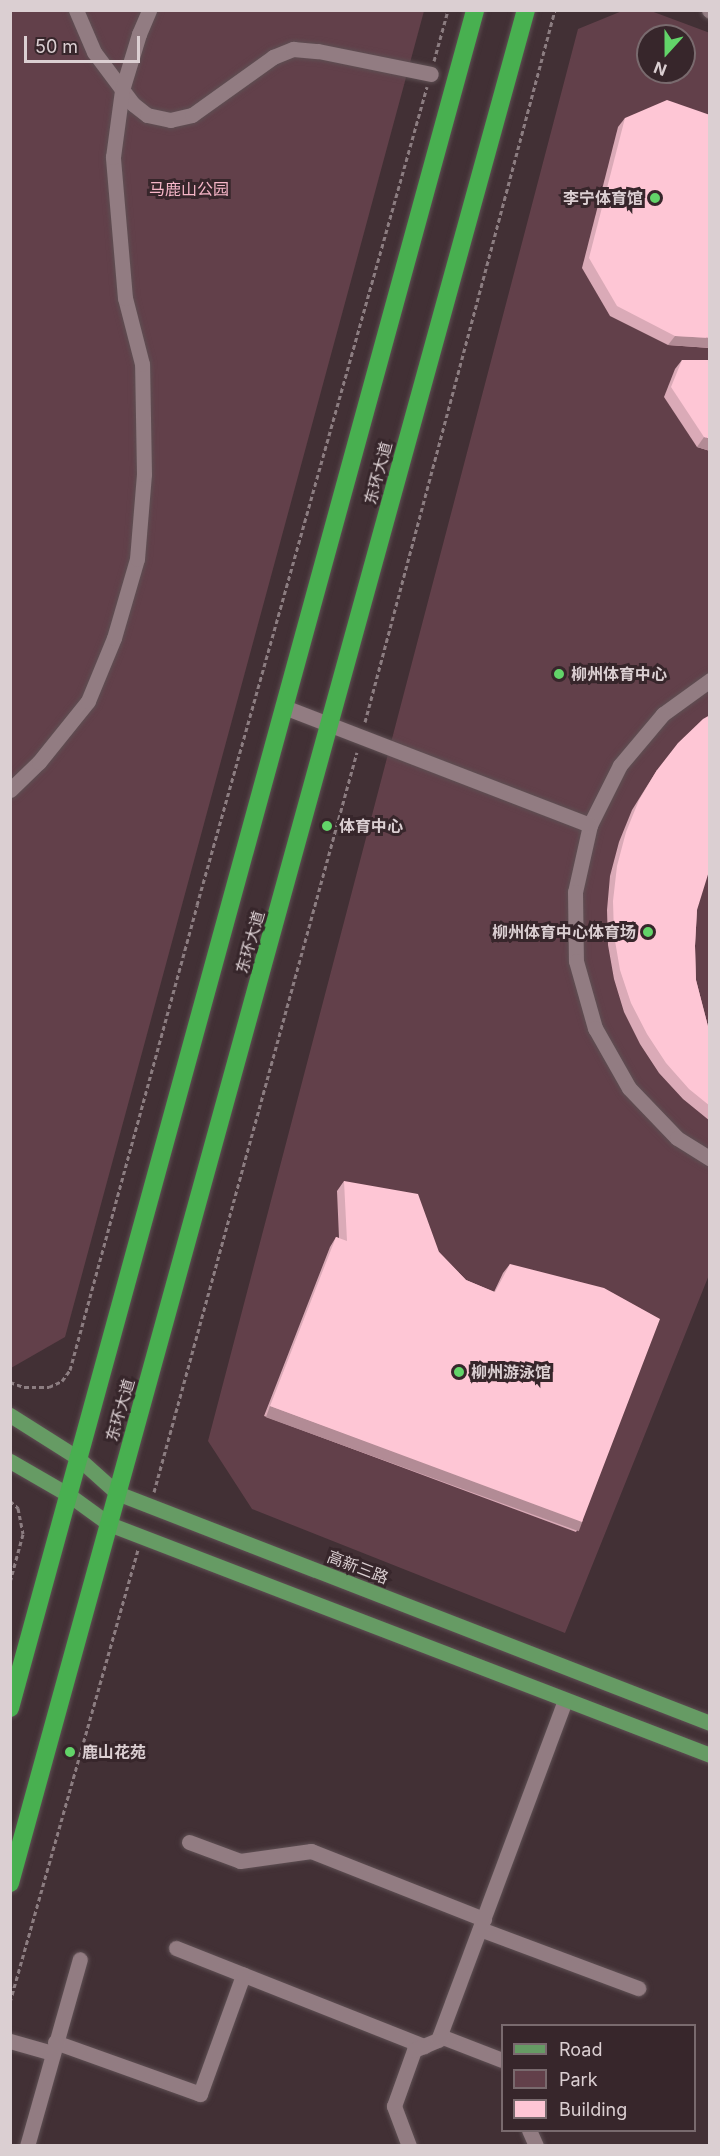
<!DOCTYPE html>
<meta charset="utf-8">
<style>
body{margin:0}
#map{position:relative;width:720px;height:2156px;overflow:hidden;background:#423035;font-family:Inter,"Noto Sans SC",sans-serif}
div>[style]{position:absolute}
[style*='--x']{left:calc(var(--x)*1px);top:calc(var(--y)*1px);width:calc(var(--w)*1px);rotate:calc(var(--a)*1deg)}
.green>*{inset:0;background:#62404a}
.path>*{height:3px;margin-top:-1.5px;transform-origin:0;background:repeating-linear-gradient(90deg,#8c7d81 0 4.5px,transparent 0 7.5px)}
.roads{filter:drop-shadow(0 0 2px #5e4f53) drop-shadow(0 0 2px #5e4f53)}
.minor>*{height:15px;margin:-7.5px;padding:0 7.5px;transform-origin:7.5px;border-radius:7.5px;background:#927c82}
.major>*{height:15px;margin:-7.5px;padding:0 7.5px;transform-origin:7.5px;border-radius:7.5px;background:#669b64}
.highway>*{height:18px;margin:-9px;padding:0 9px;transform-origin:9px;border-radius:9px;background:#48b050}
.wall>*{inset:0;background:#daaab7}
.shaded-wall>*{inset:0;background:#b28b95;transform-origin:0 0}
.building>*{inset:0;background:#fec6d5}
.dots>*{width:16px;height:16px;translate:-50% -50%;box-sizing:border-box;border:3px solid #37262b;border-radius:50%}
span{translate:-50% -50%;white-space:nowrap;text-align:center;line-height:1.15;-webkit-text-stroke:6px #37262b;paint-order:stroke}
.park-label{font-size:16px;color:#f6b6c8}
.poi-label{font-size:16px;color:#dbcfd2;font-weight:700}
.right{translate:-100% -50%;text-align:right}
.left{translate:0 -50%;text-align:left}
.street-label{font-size:16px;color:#dbcfd2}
.frame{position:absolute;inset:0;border:12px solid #dbcfd2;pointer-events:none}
.legend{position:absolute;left:501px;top:2024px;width:195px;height:108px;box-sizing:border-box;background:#37262b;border:2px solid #796a6e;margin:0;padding:8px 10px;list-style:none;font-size:18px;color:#dbcfd2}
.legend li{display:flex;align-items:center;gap:12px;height:30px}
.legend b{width:30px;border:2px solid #796a6e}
.north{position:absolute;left:636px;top:24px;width:60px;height:60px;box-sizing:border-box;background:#37262b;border:2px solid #796a6e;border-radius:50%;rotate:201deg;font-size:16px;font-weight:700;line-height:24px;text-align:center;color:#dbcfd2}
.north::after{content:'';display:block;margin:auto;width:21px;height:27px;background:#62d469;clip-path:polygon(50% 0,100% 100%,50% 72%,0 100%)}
.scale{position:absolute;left:24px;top:36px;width:116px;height:27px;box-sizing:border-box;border:3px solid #dbcfd2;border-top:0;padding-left:8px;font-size:18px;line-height:21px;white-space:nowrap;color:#dbcfd2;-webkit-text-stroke:4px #37262b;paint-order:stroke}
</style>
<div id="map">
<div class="green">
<i style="clip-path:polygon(11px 11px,424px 11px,65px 1337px,11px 1368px)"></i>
<i style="clip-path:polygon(evenodd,622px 11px,651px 11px,710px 33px,709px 1275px,565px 1633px,252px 1509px,208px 1441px,578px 29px,622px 11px,648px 36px,684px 36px,684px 72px,648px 72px,648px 36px)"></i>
</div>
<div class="path">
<i style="--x:434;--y:61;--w:53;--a:-74.6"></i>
<i style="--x:365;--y:722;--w:737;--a:-75.06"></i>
<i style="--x:10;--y:1382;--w:15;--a:20"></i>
<i style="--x:24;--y:1387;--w:25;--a:0"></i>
<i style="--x:49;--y:1387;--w:14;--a:-25"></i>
<i style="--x:62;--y:1381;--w:14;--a:-54"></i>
<i style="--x:70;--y:1370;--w:482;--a:-74.7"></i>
<i style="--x:197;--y:905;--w:850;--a:-74.3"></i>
<i style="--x:154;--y:1492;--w:767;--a:-74.66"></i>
<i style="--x:10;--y:1501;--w:11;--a:41"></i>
<i style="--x:18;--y:1508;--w:26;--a:79"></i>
<i style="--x:23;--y:1534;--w:50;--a:105.2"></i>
<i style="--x:10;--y:2002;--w:470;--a:-74.2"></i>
</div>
<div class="roads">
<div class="minor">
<i style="--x:76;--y:10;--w:46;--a:66.8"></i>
<i style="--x:94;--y:52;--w:65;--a:53.1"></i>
<i style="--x:133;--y:104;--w:18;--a:38"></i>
<i style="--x:147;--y:115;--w:24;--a:12"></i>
<i style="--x:170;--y:120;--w:23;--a:-13"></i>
<i style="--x:192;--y:115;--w:100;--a:-35.6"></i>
<i style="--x:273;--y:57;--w:22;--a:-22"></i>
<i style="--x:293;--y:49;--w:25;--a:5"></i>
<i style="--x:318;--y:51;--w:115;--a:11.5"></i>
<i style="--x:709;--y:10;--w:1;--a:45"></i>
<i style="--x:710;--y:680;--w:58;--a:144.1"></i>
<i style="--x:663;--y:714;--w:67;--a:130.1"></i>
<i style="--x:620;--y:765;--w:67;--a:116.6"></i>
<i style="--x:590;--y:825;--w:69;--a:102.6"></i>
<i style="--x:575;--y:892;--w:69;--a:89.2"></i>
<i style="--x:576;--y:961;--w:70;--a:74.2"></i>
<i style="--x:595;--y:1028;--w:69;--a:60.5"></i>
<i style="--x:629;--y:1088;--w:69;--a:46.2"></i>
<i style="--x:677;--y:1138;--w:39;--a:32"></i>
<i style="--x:284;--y:707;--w:328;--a:21.1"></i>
<i style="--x:10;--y:790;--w:40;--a:-44"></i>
<i style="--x:39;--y:762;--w:78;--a:-51.2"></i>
<i style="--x:88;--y:701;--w:68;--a:-67.6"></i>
<i style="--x:114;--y:638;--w:82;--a:-73.8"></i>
<i style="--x:137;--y:559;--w:85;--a:-85.3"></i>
<i style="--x:144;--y:474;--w:110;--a:-91"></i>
<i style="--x:142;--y:364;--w:68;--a:-104.4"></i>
<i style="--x:125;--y:298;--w:142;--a:-94.9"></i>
<i style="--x:113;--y:157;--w:68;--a:-82.3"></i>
<i style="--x:122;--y:90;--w:59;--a:-73.1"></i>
<i style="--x:139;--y:34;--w:26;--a:-67"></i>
<i style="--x:189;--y:1842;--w:54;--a:20.4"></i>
<i style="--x:240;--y:1861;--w:72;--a:-8"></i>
<i style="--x:311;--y:1851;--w:186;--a:21.5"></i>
<i style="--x:480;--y:1929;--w:169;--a:20.5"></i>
<i style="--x:176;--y:1948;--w:267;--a:21.6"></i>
<i style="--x:440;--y:2036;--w:66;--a:21.2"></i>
<i style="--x:10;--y:2041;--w:44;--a:15.9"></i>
<i style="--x:55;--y:2042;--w:154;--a:19.7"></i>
<i style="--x:200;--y:2094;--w:127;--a:-70.1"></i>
<i style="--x:529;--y:2130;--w:17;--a:66"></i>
<i style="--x:27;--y:2146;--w:194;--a:-74.2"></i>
<i style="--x:409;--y:2146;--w:43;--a:-110.6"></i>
<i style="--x:394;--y:2106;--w:59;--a:-70.3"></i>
<i style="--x:414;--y:2050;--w:26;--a:-23"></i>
<i style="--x:438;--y:2040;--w:363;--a:-69.5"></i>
</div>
<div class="major">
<i style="--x:10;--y:1415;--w:80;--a:32.3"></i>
<i style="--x:78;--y:1458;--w:52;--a:41.9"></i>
<i style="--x:117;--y:1493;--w:636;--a:21.2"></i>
<i style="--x:10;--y:1461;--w:68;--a:30"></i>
<i style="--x:69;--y:1495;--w:49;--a:35.9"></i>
<i style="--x:109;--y:1524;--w:644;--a:21.02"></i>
</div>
<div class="highway">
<i style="--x:10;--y:1708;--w:1761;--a:-74.68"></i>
<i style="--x:10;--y:1883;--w:1943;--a:-74.6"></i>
</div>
</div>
<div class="wall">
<i style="clip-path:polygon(625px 118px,710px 348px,668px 345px,610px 316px,582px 268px,618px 127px)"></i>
<i style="clip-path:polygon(682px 360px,710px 451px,697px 447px,664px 397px,675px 369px)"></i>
<i style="clip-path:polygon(657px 770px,697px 910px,695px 946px,696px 980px,710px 1034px,710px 1121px,683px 1099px,659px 1073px,640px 1044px,624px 1012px,614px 979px,608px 945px,607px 910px,610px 876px,619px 842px,632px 810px)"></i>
<i style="clip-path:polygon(344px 1181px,439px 1252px,466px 1280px,494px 1292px,503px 1273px,510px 1264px,582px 1522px,576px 1532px,264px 1416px,330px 1247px,336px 1237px,339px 1238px,337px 1191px)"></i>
</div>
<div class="shaded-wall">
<i style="clip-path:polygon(675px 336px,710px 338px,710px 348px,668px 345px)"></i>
<i style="clip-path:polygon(704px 437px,710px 439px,710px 451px,697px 447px)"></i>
<i style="left:270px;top:1406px;width:333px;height:12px;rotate:20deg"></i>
</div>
<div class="building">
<i style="clip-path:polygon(667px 100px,710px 115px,710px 338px,675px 336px,617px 306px,589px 258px,625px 118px)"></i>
<i style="clip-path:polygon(682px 360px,710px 360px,710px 439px,704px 437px,671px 387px)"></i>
<i style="clip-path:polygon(710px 715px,710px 868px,697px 910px,695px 946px,696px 980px,710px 1034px,710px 1106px,689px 1089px,666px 1063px,647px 1034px,631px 1003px,620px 970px,614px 935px,613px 901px,617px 866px,626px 832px,639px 800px,657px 770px,678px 743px,703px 719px)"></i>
<i style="clip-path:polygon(344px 1181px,418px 1194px,439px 1252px,466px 1280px,495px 1292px,510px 1264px,604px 1288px,660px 1319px,582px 1522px,270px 1406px,336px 1237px,347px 1241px)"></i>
</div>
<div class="dots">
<i style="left:655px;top:198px;background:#62d469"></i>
<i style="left:559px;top:674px;background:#62d469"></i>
<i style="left:327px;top:826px;background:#62d469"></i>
<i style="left:648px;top:932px;background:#62d469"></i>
<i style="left:459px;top:1372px;background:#62d469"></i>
<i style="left:70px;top:1752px;background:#62d469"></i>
</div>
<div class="park-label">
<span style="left:189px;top:189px">马鹿山公园</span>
</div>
<div class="poi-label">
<span class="right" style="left:643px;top:198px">李宁体育馆</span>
<span class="left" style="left:571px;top:674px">柳州体育中心</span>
<span class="left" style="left:339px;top:826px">体育中心</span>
<span class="right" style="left:636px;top:932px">柳州体育中心体育场</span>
<span class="left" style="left:471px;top:1372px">柳州游泳馆</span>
<span class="left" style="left:82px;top:1752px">鹿山花苑</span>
</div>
<div class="street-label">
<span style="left:378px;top:473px;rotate:-75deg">东环大道</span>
<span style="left:250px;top:942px;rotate:-74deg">东环大道</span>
<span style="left:120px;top:1410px;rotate:-74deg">东环大道</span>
<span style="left:358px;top:1567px;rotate:21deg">高新三路</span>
</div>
<div class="frame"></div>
<ul class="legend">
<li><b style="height:8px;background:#669b64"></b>Road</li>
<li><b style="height:16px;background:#62404a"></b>Park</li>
<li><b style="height:16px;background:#fec6d5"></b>Building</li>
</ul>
<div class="north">N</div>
<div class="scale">50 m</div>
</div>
